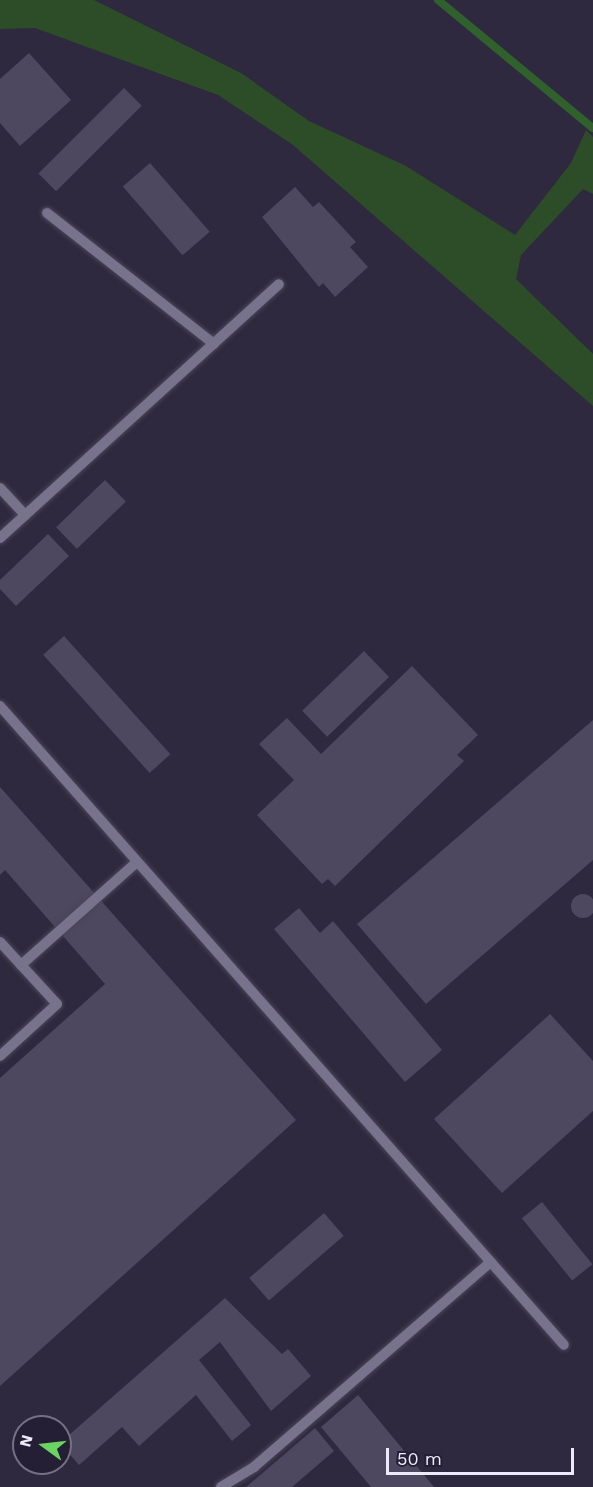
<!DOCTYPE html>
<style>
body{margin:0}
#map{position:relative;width:593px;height:1487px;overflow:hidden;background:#2e293e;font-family:"Work Sans",sans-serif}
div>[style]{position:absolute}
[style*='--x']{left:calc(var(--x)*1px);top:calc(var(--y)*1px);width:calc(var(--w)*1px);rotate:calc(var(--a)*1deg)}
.green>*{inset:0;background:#2c4d28}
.stream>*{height:8px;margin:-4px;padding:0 4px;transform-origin:4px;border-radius:4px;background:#30612c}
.building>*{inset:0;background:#4d485f;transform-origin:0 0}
.round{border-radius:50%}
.roads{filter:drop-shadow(0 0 2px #4a4557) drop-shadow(0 0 2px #4a4557)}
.service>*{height:10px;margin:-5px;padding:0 5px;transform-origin:5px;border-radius:5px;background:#78738d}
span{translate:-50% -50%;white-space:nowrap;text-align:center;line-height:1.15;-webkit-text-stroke:4.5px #241f34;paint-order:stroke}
.north{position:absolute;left:12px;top:1415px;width:60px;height:60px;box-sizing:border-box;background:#241f34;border:2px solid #747183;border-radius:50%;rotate:285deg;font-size:16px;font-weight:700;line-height:24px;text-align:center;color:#edebf9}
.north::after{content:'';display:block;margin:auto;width:21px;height:27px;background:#6bd362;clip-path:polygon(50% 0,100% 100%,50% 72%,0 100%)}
.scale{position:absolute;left:386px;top:1448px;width:188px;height:27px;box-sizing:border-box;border:3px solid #edebf9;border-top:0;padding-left:8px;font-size:18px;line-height:21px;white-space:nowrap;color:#edebf9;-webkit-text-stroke:4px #241f34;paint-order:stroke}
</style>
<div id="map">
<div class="green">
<i style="clip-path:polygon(0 0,94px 0,241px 73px,309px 121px,406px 166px,515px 235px,571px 163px,586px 130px,593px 137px,593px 194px,583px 189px,521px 255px,516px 279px,593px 354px,593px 406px,293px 145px,218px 95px,35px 28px,0 29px)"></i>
</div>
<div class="stream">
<i style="--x:438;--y:0;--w:201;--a:39.6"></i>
</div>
<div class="building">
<i style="clip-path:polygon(29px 53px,71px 100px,20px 146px,0 123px,0 79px)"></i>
<i style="left:124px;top:88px;width:25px;height:121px;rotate:45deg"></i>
<i style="left:150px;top:163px;width:91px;height:36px;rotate:49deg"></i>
<i style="clip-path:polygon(295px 187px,313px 207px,319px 202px,356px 242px,350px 247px,368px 267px,335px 297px,323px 283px,319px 287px,262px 217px)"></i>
<i style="left:105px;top:480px;width:30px;height:68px;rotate:46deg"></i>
<i style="clip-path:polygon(48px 534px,69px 556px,16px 606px,0 589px,0 580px)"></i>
<i style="left:64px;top:636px;width:159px;height:28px;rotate:48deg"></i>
<i style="left:364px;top:651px;width:36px;height:86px;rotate:46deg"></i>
<i style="clip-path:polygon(412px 666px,478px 735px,457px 755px,464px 761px,335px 886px,328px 879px,322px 884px,257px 815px,294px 780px,259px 744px,287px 718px,321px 754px)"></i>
<i style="clip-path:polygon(593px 720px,593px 860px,426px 1004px,357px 924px)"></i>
<i style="clip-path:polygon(0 787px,296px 1120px,0 1386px,0 1078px,105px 984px,5px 870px,0 875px)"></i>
<i class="round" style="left:571px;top:894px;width:24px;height:24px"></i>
<i style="clip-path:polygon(299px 908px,320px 933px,333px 921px,442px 1050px,405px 1082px,274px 929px)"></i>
<i style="clip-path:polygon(550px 1014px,593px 1061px,593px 1111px,502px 1193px,434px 1119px)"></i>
<i style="left:542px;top:1202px;width:80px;height:26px;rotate:51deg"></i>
<i style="left:324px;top:1213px;width:30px;height:99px;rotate:49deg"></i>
<i style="clip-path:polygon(225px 1298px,282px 1354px,288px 1349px,311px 1376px,271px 1411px,220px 1342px,199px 1360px,251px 1425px,232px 1441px,196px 1395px,139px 1446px,122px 1427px,79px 1465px,60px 1443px)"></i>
<i style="clip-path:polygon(358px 1395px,434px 1487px,371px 1487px,321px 1427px)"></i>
<i style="clip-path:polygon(315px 1428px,334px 1451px,292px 1487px,246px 1487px)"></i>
</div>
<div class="roads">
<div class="service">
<i style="--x:47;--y:213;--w:212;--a:38.1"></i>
<i style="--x:0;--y:488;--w:37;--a:47"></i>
<i style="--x:0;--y:538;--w:377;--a:-42.3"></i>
<i style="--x:0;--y:706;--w:852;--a:48.57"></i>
<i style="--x:0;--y:942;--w:84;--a:47.4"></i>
<i style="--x:57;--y:1004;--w:77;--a:137.6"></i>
<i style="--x:21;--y:965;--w:155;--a:-41.6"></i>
<i style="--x:221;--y:1487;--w:39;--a:-31"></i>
<i style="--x:254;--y:1467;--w:313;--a:-40.9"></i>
</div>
</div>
<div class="north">N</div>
<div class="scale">50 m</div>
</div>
